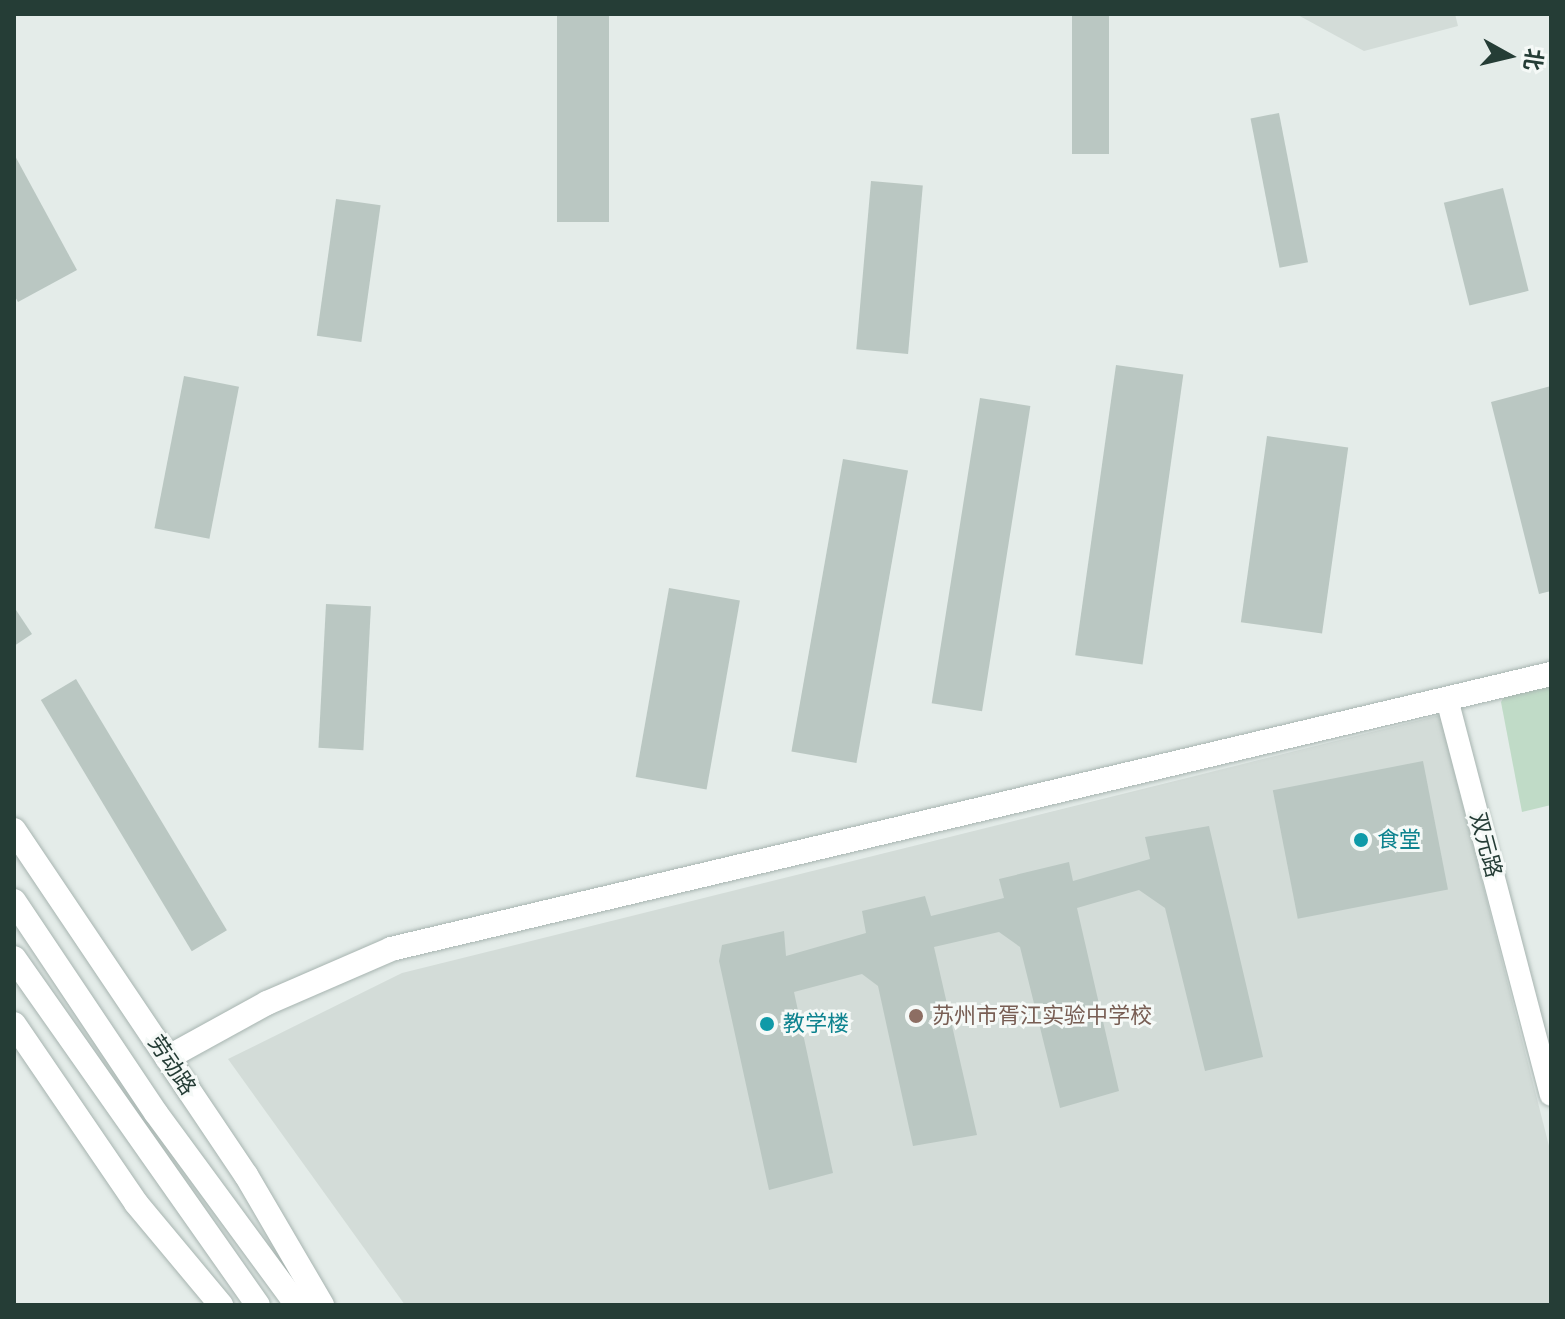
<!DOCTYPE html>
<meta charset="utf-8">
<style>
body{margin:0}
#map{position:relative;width:1565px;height:1319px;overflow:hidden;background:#e4ece9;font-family:"DejaVu Sans","Noto Sans SC",sans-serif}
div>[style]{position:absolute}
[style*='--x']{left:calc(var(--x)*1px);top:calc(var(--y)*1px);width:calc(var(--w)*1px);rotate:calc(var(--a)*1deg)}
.built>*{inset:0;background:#d3dcd8}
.green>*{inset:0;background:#c0dbc7}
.building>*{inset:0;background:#bac7c2;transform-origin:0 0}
.roads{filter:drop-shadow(0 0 2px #a7b4b0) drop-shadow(0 0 2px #a7b4b0)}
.minor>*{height:22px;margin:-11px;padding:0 11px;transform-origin:11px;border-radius:11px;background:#fff}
.tertiary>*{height:24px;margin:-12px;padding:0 12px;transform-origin:12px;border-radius:12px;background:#fff}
.secondary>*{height:24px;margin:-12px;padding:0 12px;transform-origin:12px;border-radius:12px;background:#fff}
.dots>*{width:22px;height:22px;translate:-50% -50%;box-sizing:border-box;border:4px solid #f5f9f7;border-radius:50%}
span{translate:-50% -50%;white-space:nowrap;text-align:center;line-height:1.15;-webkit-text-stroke:6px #f5f9f7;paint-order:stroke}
.culture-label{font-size:22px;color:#0d838f}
.left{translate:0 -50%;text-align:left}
.street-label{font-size:22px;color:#253d36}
.education-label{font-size:22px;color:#785e54}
.frame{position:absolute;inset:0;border:16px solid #253d36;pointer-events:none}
.north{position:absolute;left:1469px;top:16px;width:80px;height:80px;-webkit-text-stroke:6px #f5f9f7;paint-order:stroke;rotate:98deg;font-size:22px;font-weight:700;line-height:32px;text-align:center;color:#253d36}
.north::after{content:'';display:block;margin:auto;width:28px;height:36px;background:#253d36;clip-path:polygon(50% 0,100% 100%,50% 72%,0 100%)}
</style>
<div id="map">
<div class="built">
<i style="clip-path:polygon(1296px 14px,1455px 14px,1458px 26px,1364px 51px)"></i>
<i style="clip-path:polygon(1440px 715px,1551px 1154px,1551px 1305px,405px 1305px,228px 1059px,402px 973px)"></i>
</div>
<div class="green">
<i style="clip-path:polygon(1551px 678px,1551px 805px,1522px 812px,1501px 702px,1509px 688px)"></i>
</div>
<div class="building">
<i style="left:557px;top:14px;width:52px;height:208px"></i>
<i style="left:1072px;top:14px;width:37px;height:140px"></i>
<i style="left:1279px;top:113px;width:152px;height:29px;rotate:79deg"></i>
<i style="clip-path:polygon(14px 154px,77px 270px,18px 302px,14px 295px)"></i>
<i style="left:871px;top:181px;width:52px;height:169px;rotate:5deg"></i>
<i style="left:1503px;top:188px;width:106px;height:61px;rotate:76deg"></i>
<i style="left:336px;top:199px;width:45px;height:138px;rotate:8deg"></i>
<i style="left:1116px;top:365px;width:68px;height:293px;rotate:8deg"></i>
<i style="left:184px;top:376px;width:56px;height:155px;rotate:11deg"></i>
<i style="clip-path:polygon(1551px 386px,1551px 591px,1539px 594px,1491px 402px)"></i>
<i style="left:980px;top:398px;width:51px;height:309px;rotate:9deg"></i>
<i style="left:1267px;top:436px;width:82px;height:188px;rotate:8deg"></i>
<i style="left:843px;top:459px;width:66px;height:297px;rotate:10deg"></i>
<i style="left:669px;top:588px;width:72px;height:192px;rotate:10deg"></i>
<i style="left:326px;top:604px;width:45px;height:144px;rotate:3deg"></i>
<i style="clip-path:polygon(14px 607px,32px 634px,14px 646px)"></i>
<i style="left:76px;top:679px;width:293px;height:41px;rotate:59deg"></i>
<i style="left:1423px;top:761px;width:131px;height:153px;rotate:79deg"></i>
<i style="clip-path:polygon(1209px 826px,1263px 1057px,1205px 1071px,1165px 908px,1139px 890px,1077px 908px,1119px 1091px,1060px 1108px,1020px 947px,999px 932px,934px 947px,977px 1135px,913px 1146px,878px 986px,862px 974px,794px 992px,833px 1173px,769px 1190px,719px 961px,722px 945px,784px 931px,786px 956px,866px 933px,862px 911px,925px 896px,931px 916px,1004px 898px,999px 879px,1069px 862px,1073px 881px,1150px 859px,1145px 837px)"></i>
</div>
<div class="roads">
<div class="minor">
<i style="--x:1447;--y:699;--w:409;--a:75.3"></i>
</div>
<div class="tertiary">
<i style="--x:167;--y:1058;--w:114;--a:-28.8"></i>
<i style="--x:267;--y:1003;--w:135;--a:-23.5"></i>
<i style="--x:391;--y:949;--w:1192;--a:-13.34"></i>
</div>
<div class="secondary">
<i style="--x:14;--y:830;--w:416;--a:56.1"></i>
<i style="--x:246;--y:1175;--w:151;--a:59.7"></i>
<i style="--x:14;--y:901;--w:255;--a:56.2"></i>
<i style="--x:156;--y:1113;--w:238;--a:53.7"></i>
<i style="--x:14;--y:958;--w:424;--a:54.9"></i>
<i style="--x:14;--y:1024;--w:217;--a:55.7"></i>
<i style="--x:136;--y:1203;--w:133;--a:50.2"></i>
</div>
</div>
<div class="dots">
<i style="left:1361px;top:840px;background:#0f9aa8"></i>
<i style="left:916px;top:1016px;background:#8d6e63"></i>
<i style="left:767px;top:1024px;background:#0f9aa8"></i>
</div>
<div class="culture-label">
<span class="left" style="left:1377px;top:840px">食堂</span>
<span class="left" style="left:783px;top:1024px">教学楼</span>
</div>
<div class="street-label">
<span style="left:1486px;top:845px;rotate:75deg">双元路</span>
<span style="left:172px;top:1065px;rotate:56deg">劳动路</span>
</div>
<div class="education-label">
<span class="left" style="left:932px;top:1016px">苏州市胥江实验中学校</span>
</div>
<div class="frame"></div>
<div class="north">北</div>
</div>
